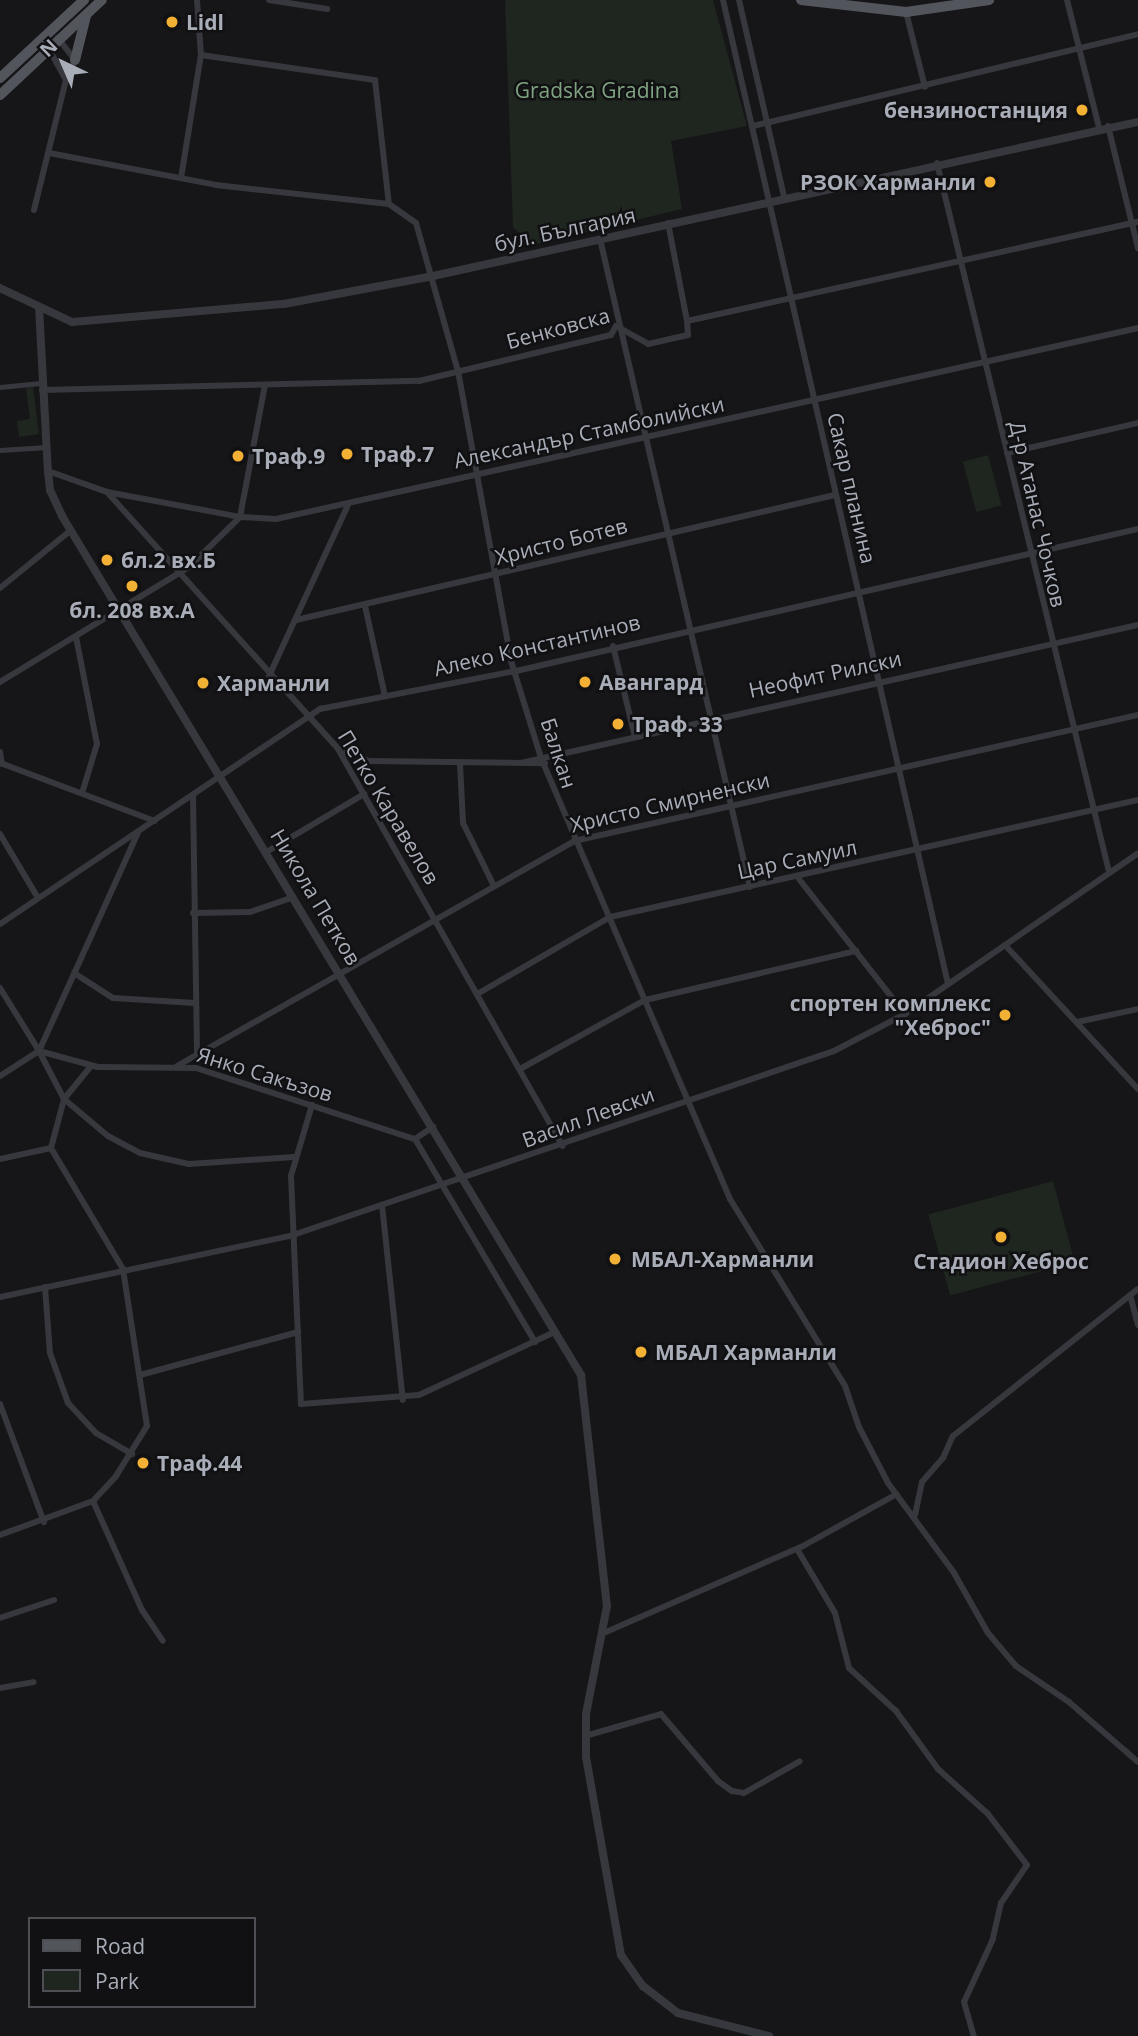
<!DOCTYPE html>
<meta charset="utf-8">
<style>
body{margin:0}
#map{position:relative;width:1138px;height:2036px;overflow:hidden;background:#161618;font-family:"Open Sans",sans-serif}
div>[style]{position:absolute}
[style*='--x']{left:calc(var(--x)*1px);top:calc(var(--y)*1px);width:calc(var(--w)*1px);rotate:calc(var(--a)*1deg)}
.green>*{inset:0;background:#1e261f;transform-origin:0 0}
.pedestrian>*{height:5px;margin:-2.5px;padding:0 2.5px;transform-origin:2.5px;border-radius:2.5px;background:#37383d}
.minor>*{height:6px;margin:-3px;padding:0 3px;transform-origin:3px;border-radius:3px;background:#37383d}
.tertiary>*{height:8px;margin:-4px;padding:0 4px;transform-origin:4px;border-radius:4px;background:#37383d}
.primary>*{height:10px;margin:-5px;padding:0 5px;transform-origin:5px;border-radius:5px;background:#53555c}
.dots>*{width:19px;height:19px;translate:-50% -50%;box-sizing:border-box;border:4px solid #111113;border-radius:50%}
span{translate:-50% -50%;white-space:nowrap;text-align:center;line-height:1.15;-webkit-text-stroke:5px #111113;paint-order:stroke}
.poi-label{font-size:21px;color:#a8adb8;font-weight:700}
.left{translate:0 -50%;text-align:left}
.right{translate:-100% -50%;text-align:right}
.park-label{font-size:21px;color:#7fa381}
.street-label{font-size:21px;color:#a8adb8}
.legend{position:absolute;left:28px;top:1917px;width:228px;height:91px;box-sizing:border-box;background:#111113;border:2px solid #4d4f55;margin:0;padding:9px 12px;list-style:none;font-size:21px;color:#a8adb8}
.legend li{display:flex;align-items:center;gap:14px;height:35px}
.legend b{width:35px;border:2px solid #4d4f55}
.north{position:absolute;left:28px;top:28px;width:70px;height:70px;-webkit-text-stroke:5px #111113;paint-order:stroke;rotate:316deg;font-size:19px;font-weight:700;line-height:28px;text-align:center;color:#a8adb8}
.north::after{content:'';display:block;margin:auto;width:24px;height:32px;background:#a8adb8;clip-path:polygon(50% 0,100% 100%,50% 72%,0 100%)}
</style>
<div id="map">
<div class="green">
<i style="clip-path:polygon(505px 0,713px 0,747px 126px,671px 141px,682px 209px,532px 245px,513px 227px)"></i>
<i style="clip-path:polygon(33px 387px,39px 434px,19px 437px,17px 421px,30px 419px,26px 388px)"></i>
<i style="left:988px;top:455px;width:52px;height:26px;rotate:75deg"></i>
<i style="left:1053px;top:1181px;width:84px;height:129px;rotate:75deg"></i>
</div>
<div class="pedestrian">
<i style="--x:0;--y:387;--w:41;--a:-5.6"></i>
<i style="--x:0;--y:450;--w:47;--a:-3.7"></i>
</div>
<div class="minor">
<i style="--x:269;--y:0;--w:59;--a:8.8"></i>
<i style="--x:723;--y:0;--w:1009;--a:77.12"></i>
<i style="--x:739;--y:0;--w:202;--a:77.1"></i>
<i style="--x:1067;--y:0;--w:131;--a:75.9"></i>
<i style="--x:906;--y:12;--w:77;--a:75.8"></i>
<i style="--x:43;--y:38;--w:48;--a:61.3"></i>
<i style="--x:201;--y:55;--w:176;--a:8.2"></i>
<i style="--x:375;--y:80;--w:125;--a:83.6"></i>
<i style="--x:753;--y:126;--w:396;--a:-13.4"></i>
<i style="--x:1108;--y:126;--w:126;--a:76.2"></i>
<i style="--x:49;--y:153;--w:170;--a:10.8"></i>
<i style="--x:216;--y:185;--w:174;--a:6.3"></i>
<i style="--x:389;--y:204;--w:33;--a:35"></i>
<i style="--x:416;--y:223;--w:154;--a:74.2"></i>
<i style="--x:458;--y:371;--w:295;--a:79.6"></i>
<i style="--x:511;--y:661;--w:102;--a:72.8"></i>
<i style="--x:541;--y:758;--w:480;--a:66.8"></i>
<i style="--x:730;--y:1199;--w:220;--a:58.4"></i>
<i style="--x:845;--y:1386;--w:43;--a:71.1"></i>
<i style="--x:859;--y:1427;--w:63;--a:62.6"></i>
<i style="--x:888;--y:1483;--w:112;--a:53.7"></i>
<i style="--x:954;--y:1573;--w:69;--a:60.5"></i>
<i style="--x:988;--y:1633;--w:43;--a:49.7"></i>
<i style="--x:1016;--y:1666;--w:64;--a:34.2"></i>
<i style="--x:1069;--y:1702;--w:91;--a:41"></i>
<i style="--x:937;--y:163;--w:730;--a:76.36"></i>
<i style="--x:181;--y:178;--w:125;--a:-80.8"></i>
<i style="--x:201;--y:55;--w:55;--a:-94.2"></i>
<i style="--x:34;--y:210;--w:134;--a:-76.2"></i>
<i style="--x:66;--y:80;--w:22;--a:-66"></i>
<i style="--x:75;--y:60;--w:28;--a:-128"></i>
<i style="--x:668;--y:223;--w:100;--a:79"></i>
<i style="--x:600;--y:239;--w:665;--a:76.97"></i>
<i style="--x:42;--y:390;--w:377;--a:-1.4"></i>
<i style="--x:419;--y:381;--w:197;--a:-13.5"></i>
<i style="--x:611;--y:335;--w:10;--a:-61"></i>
<i style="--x:616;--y:326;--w:37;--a:29"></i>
<i style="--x:648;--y:344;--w:41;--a:-12.7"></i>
<i style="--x:688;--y:335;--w:14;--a:-94"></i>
<i style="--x:687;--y:321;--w:462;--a:-12.4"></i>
<i style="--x:1007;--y:453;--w:134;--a:-12.9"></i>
<i style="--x:48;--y:471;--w:63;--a:19.6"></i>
<i style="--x:107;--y:492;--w:135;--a:10.6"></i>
<i style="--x:240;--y:517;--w:36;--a:3"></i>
<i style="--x:276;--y:519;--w:883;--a:-12.49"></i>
<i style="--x:107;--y:492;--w:346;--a:48"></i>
<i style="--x:338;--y:749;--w:456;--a:60.5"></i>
<i style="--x:0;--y:588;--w:92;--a:-39.2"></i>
<i style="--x:365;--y:606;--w:92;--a:77.5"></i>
<i style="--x:296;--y:620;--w:553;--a:-13.06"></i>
<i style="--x:76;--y:637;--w:109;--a:78.9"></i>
<i style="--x:97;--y:744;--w:48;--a:106.9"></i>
<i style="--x:613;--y:646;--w:94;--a:76.4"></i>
<i style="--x:269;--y:676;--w:188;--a:-65.2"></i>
<i style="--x:0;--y:682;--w:221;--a:-31.3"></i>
<i style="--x:189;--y:567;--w:71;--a:-44.4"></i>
<i style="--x:240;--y:517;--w:134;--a:-79.3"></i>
<i style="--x:339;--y:750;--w:32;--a:20"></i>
<i style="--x:369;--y:761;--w:176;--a:0.7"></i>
<i style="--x:0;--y:752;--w:12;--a:81"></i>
<i style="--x:521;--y:763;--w:632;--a:-12.61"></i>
<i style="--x:3;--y:764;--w:162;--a:20.6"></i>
<i style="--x:460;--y:764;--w:59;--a:87.1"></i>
<i style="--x:463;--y:823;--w:70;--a:63.8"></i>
<i style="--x:193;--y:796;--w:263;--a:89.1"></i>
<i style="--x:0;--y:834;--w:74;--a:59.3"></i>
<i style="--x:268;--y:851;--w:112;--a:-30.7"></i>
<i style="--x:799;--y:879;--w:172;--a:51.9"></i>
<i style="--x:193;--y:913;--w:57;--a:-1"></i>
<i style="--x:250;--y:912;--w:46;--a:-18.8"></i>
<i style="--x:0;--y:924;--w:386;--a:-33.9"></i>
<i style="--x:320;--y:709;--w:200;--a:-11"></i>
<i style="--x:516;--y:671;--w:638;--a:-12.86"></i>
<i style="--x:1005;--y:945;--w:196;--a:47.3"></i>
<i style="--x:74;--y:973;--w:46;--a:32.7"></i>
<i style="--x:113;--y:998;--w:82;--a:3.5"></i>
<i style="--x:0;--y:988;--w:74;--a:58.2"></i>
<i style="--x:39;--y:1051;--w:61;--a:15.2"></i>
<i style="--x:98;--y:1067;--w:98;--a:0.6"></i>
<i style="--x:196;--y:1068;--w:230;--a:18"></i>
<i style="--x:415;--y:1139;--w:236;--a:59.4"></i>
<i style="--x:479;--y:993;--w:151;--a:-30.1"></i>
<i style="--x:610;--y:917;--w:541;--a:-12.49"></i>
<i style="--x:1077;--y:1022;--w:62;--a:-12"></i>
<i style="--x:39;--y:1051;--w:54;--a:62.5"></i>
<i style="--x:64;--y:1099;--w:57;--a:40.1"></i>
<i style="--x:108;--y:1136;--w:36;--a:28"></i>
<i style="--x:140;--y:1153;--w:50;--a:12.7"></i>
<i style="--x:189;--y:1164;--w:105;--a:-3.8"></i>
<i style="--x:39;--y:1051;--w:239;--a:-65.6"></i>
<i style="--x:177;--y:1066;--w:456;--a:-29.5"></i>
<i style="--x:574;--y:841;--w:578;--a:-12.59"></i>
<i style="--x:520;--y:1069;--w:143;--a:-28.9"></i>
<i style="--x:645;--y:1000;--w:217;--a:-13.1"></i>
<i style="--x:0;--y:1076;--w:46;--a:-32.7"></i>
<i style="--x:312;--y:1105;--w:74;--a:106.5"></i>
<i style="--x:291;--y:1176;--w:228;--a:87.5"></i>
<i style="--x:301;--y:1404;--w:118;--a:-4.4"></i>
<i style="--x:419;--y:1395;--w:150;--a:-24.9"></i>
<i style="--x:415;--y:1139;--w:22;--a:-34"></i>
<i style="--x:0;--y:1159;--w:52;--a:-12.2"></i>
<i style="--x:382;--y:1205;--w:196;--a:83.9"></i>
<i style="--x:45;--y:1287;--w:66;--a:85.7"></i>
<i style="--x:50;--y:1353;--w:53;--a:70.2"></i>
<i style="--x:68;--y:1403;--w:41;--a:47"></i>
<i style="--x:96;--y:1433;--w:42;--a:30.3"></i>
<i style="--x:1130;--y:1295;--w:31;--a:75"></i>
<i style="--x:0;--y:1297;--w:299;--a:-11.9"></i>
<i style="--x:293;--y:1235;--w:571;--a:-18.78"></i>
<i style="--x:834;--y:1051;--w:80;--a:-27.5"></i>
<i style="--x:905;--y:1014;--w:283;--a:-34.6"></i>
<i style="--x:140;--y:1375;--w:164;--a:-15.2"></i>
<i style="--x:0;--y:1404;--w:126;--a:69.6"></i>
<i style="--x:93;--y:1501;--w:120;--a:65.8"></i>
<i style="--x:142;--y:1610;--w:37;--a:56"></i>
<i style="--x:915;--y:1515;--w:34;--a:-78"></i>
<i style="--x:922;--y:1482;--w:32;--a:-49"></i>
<i style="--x:943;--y:1458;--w:24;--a:-66"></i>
<i style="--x:953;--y:1436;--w:236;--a:-38.5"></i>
<i style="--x:0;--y:1535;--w:99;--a:-20.1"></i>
<i style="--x:93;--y:1501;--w:34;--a:-47"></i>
<i style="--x:116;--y:1476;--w:59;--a:-58.2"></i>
<i style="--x:147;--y:1426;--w:159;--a:-98.7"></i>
<i style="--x:123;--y:1269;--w:141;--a:-120.8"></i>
<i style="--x:51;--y:1148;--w:51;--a:-75.1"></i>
<i style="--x:64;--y:1099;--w:43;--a:-50.7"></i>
<i style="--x:797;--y:1549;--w:74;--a:59.3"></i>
<i style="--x:835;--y:1613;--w:57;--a:75.7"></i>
<i style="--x:849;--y:1668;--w:64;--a:42.5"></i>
<i style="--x:896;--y:1711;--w:72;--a:54.1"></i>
<i style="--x:938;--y:1769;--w:67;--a:42"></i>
<i style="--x:988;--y:1814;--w:64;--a:52.6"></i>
<i style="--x:1027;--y:1865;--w:46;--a:124.4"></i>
<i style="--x:1001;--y:1903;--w:37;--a:103"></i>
<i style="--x:993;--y:1939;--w:69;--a:114.7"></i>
<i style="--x:964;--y:2002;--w:35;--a:74"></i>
<i style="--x:0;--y:1618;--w:57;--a:-18.4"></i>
<i style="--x:606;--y:1632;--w:215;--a:-23.6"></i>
<i style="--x:803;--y:1546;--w:107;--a:-29"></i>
<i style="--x:0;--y:1688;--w:34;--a:-10"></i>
<i style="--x:585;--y:1736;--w:79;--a:-16.1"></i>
<i style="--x:661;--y:1714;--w:88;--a:49.6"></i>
<i style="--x:718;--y:1781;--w:17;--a:36"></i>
<i style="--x:732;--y:1791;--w:12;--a:9"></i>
<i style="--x:744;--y:1793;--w:64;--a:-29.7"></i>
</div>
<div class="tertiary">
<i style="--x:0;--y:288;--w:80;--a:25.3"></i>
<i style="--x:72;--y:322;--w:213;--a:-4.9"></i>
<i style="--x:284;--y:304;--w:152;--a:-10.6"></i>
<i style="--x:433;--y:276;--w:722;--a:-12.32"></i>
<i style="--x:39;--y:307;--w:164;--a:86.9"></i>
<i style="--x:48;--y:471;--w:19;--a:84"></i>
<i style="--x:50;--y:490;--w:29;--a:65"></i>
<i style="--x:62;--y:516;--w:1004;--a:58.86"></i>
<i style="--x:581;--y:1375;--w:232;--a:83.6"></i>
<i style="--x:607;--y:1606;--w:110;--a:101"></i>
<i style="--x:586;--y:1714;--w:43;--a:90"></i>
<i style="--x:586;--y:1757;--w:201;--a:80"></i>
<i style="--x:621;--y:1955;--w:38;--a:55"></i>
<i style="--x:643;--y:1986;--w:44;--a:37.6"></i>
<i style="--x:678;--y:2013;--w:94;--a:14.2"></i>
</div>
<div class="primary">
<i style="--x:801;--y:0;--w:106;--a:6.5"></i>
<i style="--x:906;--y:12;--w:84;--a:-8.2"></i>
<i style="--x:75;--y:60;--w:45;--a:-76"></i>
<i style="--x:0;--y:78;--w:115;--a:-42.9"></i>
<i style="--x:0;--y:95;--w:139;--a:-43"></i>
</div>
<div class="dots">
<i style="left:172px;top:22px;background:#f2b134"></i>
<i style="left:1082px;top:110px;background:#f2b134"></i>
<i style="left:990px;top:182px;background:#f2b134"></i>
<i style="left:347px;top:454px;background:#f2b134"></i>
<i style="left:238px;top:456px;background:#f2b134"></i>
<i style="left:107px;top:560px;background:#f2b134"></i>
<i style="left:132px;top:586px;background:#f2b134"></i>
<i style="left:585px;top:682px;background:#f2b134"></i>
<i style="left:203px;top:683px;background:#f2b134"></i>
<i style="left:618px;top:724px;background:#f2b134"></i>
<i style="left:1005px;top:1015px;background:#f2b134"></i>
<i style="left:1001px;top:1237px;background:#f2b134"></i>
<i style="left:615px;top:1259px;background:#f2b134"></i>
<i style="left:641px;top:1352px;background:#f2b134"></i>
<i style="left:143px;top:1463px;background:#f2b134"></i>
</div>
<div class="poi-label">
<span class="left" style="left:186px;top:22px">Lidl</span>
<span class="right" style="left:1068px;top:110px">бензиностанция</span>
<span class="right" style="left:976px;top:182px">РЗОК Харманли</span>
<span class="left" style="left:361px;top:454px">Траф.7</span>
<span class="left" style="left:252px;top:456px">Траф.9</span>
<span class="left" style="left:121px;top:560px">бл.2 вх.Б</span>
<span style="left:132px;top:610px">бл. 208 вх.А</span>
<span class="left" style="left:599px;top:682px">Авангард</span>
<span class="left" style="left:217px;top:683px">Харманли</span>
<span class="left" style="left:632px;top:724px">Траф. 33</span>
<span class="right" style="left:991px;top:1015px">спортен комплекс<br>"Хеброс"</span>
<span class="left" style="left:631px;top:1259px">МБАЛ-Харманли</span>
<span style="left:1001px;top:1261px">Стадион Хеброс</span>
<span class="left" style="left:655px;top:1352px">МБАЛ Харманли</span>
<span class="left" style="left:157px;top:1463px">Траф.44</span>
</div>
<div class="park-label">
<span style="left:597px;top:90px">Gradska Gradina</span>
</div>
<div class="street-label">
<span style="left:565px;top:229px;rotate:-12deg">бул. България</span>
<span style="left:558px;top:328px;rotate:-15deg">Бенковска</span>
<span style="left:589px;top:432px;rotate:-12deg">Александър Стамболийски</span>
<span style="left:852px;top:488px;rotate:77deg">Сакар планина</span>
<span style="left:1038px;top:514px;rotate:77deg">Д-р Атанас Чочков</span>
<span style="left:561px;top:541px;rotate:-14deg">Христо Ботев</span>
<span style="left:537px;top:645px;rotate:-13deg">Алеко Константинов</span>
<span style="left:825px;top:674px;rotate:-12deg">Неофит Рилски</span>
<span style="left:559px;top:753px;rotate:72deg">Балкан</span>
<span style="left:670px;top:802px;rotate:-13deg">Христо Смирненски</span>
<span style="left:389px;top:807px;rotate:59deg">Петко Каравелов</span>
<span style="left:797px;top:859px;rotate:-12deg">Цар Самуил</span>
<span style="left:316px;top:897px;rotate:59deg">Никола Петков</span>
<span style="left:265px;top:1074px;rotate:17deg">Янко Сакъзов</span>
<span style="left:588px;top:1117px;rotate:-20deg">Васил Левски</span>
</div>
<ul class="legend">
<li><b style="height:9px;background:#53555c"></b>Road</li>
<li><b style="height:19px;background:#1e261f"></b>Park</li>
</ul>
<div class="north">N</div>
</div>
